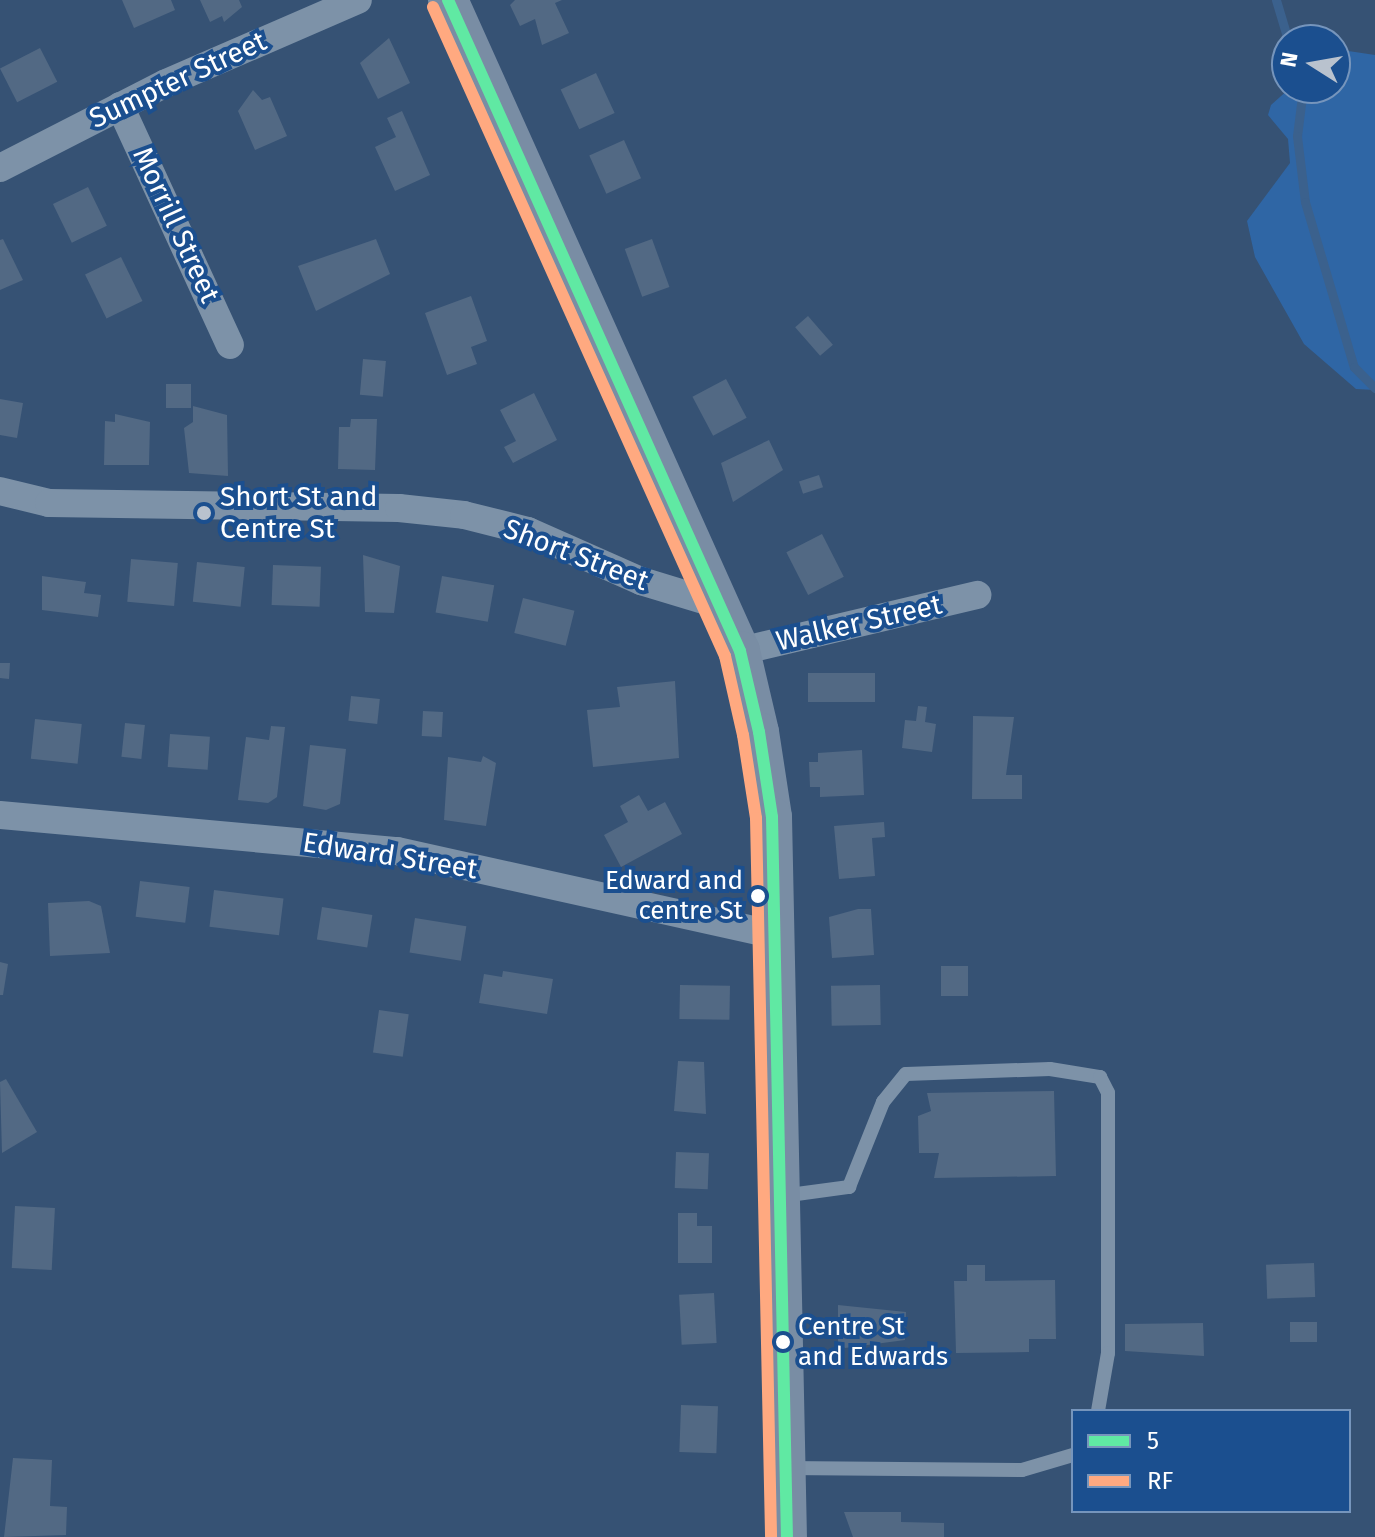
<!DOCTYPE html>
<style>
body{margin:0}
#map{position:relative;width:1375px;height:1537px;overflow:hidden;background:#365274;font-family:"Fira Sans",sans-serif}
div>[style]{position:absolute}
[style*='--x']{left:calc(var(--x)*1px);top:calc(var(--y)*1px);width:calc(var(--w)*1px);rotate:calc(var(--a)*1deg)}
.green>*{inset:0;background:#2f66a5}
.stream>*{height:9px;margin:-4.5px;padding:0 4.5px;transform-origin:4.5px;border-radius:4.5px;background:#3b618d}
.building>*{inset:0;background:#526984;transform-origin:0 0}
.lane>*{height:14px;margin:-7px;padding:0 7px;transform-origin:7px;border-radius:7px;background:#7d92a8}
.street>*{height:28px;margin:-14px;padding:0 14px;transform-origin:14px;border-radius:14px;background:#7d92a8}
.secondary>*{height:40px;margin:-20px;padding:0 20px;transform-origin:20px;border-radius:20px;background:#798da4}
.bus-1>*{height:12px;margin:-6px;padding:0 6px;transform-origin:6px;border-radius:6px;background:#60e9a3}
.bus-2>*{height:12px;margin:-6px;padding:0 6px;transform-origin:6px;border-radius:6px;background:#ffa980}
.dots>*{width:22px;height:22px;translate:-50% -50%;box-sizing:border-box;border:4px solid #1b4f8f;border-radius:50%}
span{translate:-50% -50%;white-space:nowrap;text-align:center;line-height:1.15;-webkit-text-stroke:8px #1b4f8f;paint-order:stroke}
.bus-label{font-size:26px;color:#fff}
.right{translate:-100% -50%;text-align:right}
.left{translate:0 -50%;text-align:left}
.street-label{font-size:28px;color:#fff}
.poi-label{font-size:28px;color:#fff}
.legend{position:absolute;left:1071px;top:1409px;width:280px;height:104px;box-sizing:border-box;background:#1b4f8f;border:2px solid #7695bc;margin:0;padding:10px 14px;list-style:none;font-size:24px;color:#fff}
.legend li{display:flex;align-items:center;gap:16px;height:40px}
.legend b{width:40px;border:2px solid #7695bc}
.north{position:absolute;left:1271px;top:24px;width:80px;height:80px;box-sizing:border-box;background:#1b4f8f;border:2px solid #7695bc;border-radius:50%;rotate:281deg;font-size:22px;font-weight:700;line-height:32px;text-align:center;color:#fff}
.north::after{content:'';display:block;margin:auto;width:28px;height:36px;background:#b9c2ce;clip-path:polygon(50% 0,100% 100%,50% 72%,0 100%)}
</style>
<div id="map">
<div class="green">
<i style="clip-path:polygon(1335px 49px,1375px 55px,1375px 390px,1356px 389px,1304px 344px,1255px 257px,1247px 221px,1290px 163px,1288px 139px,1268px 115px,1271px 105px,1290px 88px,1335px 88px)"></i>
</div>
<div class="stream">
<i style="--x:1276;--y:0;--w:42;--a:73.3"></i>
<i style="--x:1303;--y:88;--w:48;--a:97.1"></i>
<i style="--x:1297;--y:136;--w:66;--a:83.1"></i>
<i style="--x:1305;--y:202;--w:172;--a:73.5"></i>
<i style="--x:1354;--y:367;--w:30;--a:45"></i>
</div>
<div class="building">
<i style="clip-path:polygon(122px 0,171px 0,175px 10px,134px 28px)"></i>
<i style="clip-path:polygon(200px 0,239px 0,242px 7px,224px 22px,222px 16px,210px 22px)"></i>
<i style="clip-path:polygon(515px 0,562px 0,555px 3px,569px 33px,542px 45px,535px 19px,520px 26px,510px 5px)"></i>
<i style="clip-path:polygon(389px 38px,410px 83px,378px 99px,360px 63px)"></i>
<i style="left:40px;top:48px;width:38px;height:45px;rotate:63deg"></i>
<i style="left:596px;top:73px;width:44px;height:39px;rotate:65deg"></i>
<i style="clip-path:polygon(253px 90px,262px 100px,270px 97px,287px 136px,255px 150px,238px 111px)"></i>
<i style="clip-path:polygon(402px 111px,430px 175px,395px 191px,375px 147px,396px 137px,387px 118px)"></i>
<i style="left:624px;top:140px;width:42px;height:38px;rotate:66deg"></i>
<i style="left:88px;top:187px;width:43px;height:39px;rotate:64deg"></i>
<i style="clip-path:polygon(3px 239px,23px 280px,0 290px,0 240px)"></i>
<i style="clip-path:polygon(376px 239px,390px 274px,316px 311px,298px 266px)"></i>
<i style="left:652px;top:239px;width:51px;height:29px;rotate:70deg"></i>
<i style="left:121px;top:257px;width:49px;height:40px;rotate:64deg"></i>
<i style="clip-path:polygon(471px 296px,487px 341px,471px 347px,477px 364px,447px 375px,425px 313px)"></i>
<i style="left:808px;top:316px;width:38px;height:17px;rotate:49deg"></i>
<i style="left:363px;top:359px;width:23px;height:36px;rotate:5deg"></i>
<i style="left:726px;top:379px;width:44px;height:38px;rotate:62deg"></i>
<i style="left:191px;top:384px;width:24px;height:25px;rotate:90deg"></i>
<i style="clip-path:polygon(534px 393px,557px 440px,513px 463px,504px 447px,516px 441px,500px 410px)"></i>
<i style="clip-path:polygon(0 399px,23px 403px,17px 438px,0 435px)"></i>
<i style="clip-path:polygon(193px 406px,227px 415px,228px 476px,189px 473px,184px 428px,193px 422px)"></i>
<i style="clip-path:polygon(115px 414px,150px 422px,149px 465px,104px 465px,105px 421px,115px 422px)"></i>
<i style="clip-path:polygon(351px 419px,377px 419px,375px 470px,338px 469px,339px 427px,350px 427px)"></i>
<i style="clip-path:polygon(769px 440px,783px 470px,733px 502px,721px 463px)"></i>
<i style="left:819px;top:475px;width:13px;height:21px;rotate:72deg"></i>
<i style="left:822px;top:534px;width:48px;height:40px;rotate:63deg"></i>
<i style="clip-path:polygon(363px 555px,400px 566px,394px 613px,365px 612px)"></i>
<i style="left:131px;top:559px;width:47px;height:43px;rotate:5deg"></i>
<i style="left:197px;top:562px;width:48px;height:40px;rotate:6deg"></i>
<i style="left:273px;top:565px;width:48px;height:40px;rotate:2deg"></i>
<i style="clip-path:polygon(42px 576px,86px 582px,84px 593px,101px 595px,98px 617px,42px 610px)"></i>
<i style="left:442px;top:576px;width:53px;height:37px;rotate:10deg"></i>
<i style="left:523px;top:598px;width:53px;height:36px;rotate:14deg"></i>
<i style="clip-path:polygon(0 663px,10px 663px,9px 679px,0 678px)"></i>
<i style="left:875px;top:673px;width:29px;height:67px;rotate:90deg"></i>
<i style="clip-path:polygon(675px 681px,679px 758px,593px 767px,587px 710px,620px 707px,617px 687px)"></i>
<i style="left:351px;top:696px;width:29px;height:25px;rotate:6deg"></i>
<i style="clip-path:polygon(918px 706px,927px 707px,925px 722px,936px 724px,932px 752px,902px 748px,905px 720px,916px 721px)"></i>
<i style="left:423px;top:711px;width:20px;height:25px;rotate:3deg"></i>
<i style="clip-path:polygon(973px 716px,1014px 717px,1006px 775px,1022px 775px,1022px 799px,972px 799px)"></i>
<i style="left:35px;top:719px;width:47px;height:40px;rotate:6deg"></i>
<i style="left:125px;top:723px;width:20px;height:34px;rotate:6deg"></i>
<i style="clip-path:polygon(271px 726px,285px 727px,277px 797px,268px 803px,238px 800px,246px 737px,269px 740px)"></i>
<i style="left:170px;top:734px;width:40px;height:33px;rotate:4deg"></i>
<i style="clip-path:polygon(310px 745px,346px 749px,340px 804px,326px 810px,303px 806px)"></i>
<i style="clip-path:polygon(862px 750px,864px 795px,820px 797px,820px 787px,810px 787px,809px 762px,818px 762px,818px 753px)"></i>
<i style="clip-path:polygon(483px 756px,496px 763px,486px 826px,444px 820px,448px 757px,481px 762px)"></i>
<i style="clip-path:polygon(639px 795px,648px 811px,665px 802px,682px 834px,621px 867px,604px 835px,628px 822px,620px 806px)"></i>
<i style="clip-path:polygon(884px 822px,885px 837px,872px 838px,875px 876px,839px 879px,834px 826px)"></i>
<i style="left:140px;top:881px;width:50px;height:36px;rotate:7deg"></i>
<i style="left:214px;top:890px;width:70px;height:37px;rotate:7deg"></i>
<i style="clip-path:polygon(89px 901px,101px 906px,110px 953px,50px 956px,48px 903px)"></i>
<i style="left:322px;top:907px;width:51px;height:33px;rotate:9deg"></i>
<i style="clip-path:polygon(858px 909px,871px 909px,874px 955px,832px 958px,829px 917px)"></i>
<i style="left:415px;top:918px;width:52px;height:35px;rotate:9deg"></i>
<i style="clip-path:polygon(0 962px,8px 964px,3px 995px,0 995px)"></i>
<i style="left:941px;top:966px;width:27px;height:30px"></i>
<i style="clip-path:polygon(503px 971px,553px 979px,547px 1014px,479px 1003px,484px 974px,502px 977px)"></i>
<i style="left:680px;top:985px;width:50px;height:34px;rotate:1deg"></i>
<i style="left:880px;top:985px;width:40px;height:49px;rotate:89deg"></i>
<i style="left:379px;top:1010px;width:30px;height:43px;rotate:8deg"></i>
<i style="clip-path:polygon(678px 1061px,704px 1062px,706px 1114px,674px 1111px)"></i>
<i style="clip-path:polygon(6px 1079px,37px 1132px,2px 1153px,0 1082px)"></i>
<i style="clip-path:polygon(1054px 1091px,1056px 1176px,934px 1178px,939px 1153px,919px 1153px,918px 1116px,931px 1111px,927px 1093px)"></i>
<i style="left:676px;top:1152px;width:33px;height:36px;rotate:2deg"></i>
<i style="left:15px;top:1206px;width:40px;height:62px;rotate:3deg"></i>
<i style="clip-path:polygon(678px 1213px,697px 1213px,697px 1226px,712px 1226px,712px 1263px,678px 1263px)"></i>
<i style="left:1314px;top:1263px;width:34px;height:48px;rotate:88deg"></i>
<i style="clip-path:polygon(967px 1265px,985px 1265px,985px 1281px,1055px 1280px,1056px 1339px,1029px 1339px,1029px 1352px,956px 1353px,954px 1281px,967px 1281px)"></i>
<i style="left:714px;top:1293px;width:50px;height:35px;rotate:87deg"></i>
<i style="clip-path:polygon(838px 1305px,906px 1312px,905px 1340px,845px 1348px,838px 1342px)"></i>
<i style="left:1290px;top:1322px;width:27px;height:20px"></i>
<i style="clip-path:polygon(1203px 1323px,1204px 1356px,1125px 1351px,1125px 1324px)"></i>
<i style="left:681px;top:1405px;width:37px;height:47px;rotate:2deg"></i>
<i style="clip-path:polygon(13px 1458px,52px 1460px,50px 1506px,67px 1507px,66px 1535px,4px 1537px)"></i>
<i style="clip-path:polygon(844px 1512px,901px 1512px,901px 1522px,944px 1523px,944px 1537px,853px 1537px)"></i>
</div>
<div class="lane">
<i style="--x:782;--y:1196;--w:68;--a:-7.7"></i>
<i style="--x:849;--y:1187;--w:92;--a:-68.2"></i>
<i style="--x:883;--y:1102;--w:36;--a:-51"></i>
<i style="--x:906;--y:1074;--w:144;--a:-2"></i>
<i style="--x:1050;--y:1069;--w:51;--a:9.1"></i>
<i style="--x:1100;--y:1077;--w:18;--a:63"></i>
<i style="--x:1108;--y:1093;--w:260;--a:90"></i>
<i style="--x:1108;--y:1353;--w:59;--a:99.8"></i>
<i style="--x:786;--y:1468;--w:236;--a:0.5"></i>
<i style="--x:1022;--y:1470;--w:53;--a:-16.4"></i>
</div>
<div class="street">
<i style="--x:120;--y:106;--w:263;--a:65.3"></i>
<i style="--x:0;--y:168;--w:186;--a:-27.1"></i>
<i style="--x:166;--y:83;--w:209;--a:-23.4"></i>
<i style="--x:0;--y:491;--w:50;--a:13.8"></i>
<i style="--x:49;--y:503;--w:350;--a:0.8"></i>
<i style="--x:399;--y:508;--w:65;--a:6.1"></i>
<i style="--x:464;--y:515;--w:66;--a:14"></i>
<i style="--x:528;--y:531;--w:124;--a:23.9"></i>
<i style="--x:641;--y:581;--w:83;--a:16.9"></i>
<i style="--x:740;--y:651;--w:244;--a:-13.3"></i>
<i style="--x:0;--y:815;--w:399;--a:5.2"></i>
<i style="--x:397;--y:851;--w:387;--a:12.5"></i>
</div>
<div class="secondary">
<i style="--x:448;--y:0;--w:713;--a:65.84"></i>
<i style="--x:740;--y:651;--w:83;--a:76.8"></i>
<i style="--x:759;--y:732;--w:86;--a:81.3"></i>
<i style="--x:772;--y:817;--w:720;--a:88.81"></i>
</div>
<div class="bus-1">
<i style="--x:448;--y:0;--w:713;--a:65.84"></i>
<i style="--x:740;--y:651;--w:83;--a:76.8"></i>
<i style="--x:759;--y:732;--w:86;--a:81.3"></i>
<i style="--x:772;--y:817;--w:720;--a:88.81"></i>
</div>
<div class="bus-2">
<i style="--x:433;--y:7;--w:712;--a:65.78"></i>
<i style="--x:725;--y:656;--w:81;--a:77.2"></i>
<i style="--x:743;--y:735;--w:84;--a:81.1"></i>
<i style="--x:756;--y:818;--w:719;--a:88.8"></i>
</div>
<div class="dots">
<i style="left:204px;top:513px;background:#b9c2ce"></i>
<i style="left:758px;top:896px;background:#fff"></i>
<i style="left:783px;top:1342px;background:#fff"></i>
</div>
<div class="bus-label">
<span class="right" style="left:743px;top:896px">Edward and<br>centre St</span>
<span class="left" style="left:798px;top:1342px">Centre St<br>and Edwards</span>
</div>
<div class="street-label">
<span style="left:178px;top:80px;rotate:-25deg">Sumpter Street</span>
<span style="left:176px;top:225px;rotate:65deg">Morrill Street</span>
<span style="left:576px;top:555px;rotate:21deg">Short Street</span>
<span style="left:859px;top:623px;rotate:-13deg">Walker Street</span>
<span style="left:390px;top:856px;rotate:9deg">Edward Street</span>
</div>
<div class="poi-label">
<span class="left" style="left:220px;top:513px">Short St and<br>Centre St</span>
</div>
<ul class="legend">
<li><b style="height:10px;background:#60e9a3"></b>5</li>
<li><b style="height:10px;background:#ffa980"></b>RF</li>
</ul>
<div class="north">N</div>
</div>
